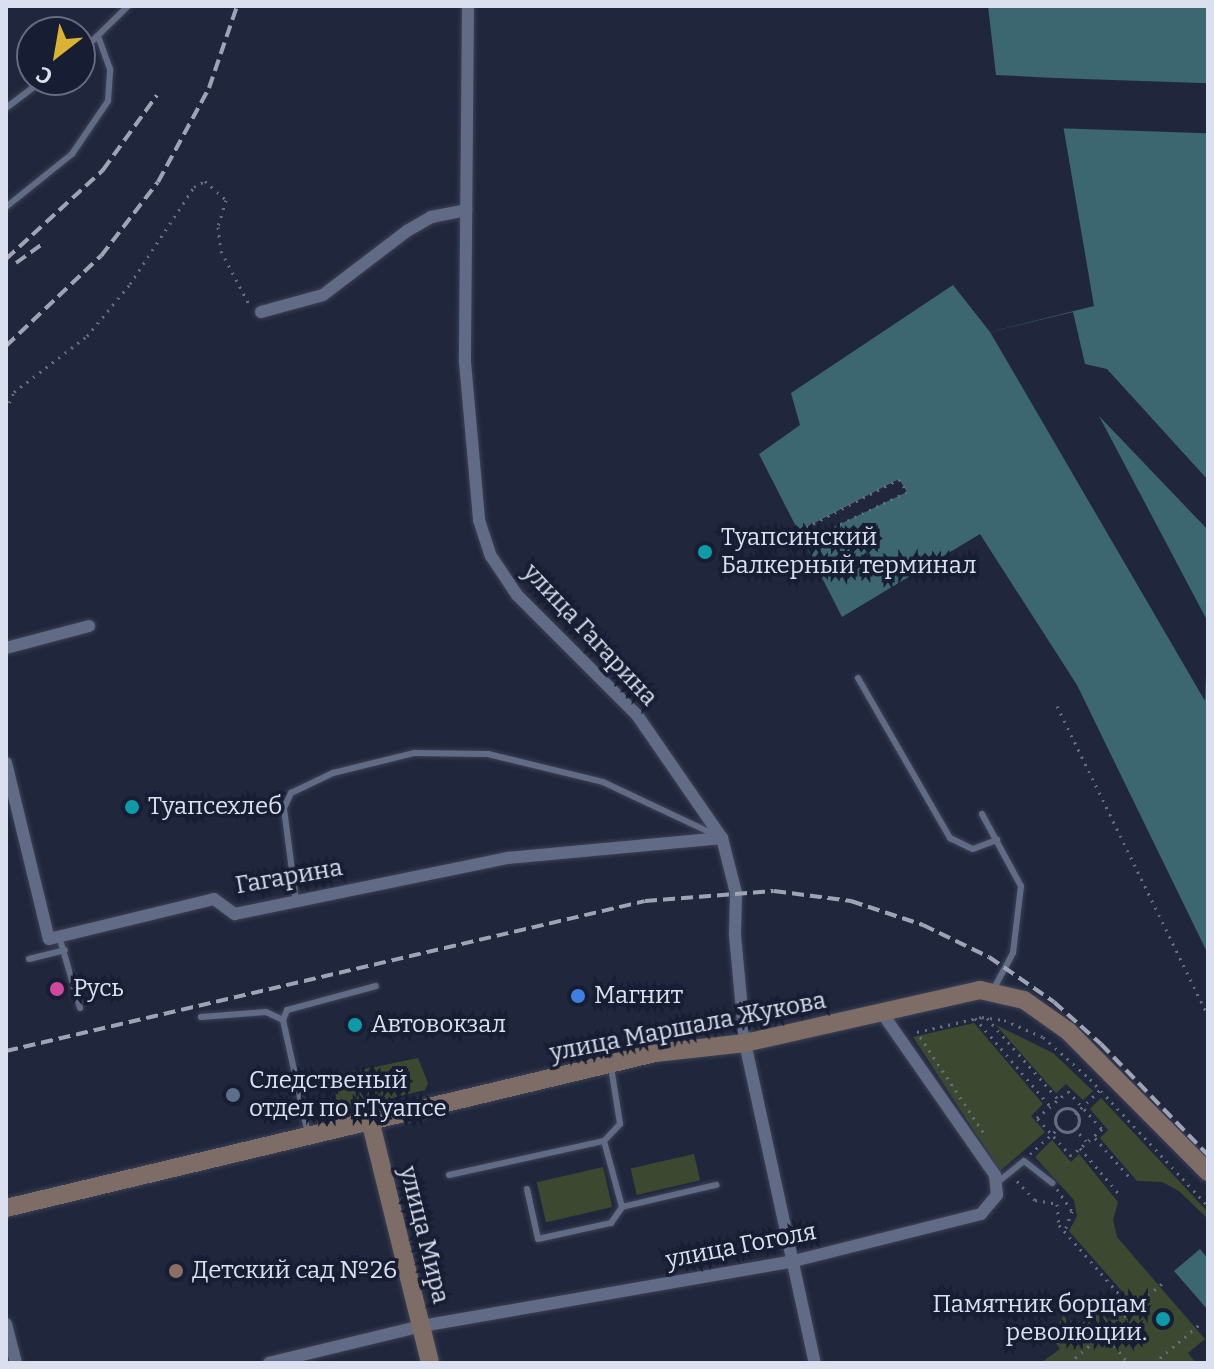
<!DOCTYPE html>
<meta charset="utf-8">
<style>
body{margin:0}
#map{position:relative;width:1214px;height:1369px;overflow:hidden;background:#20273d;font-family:Bitter,serif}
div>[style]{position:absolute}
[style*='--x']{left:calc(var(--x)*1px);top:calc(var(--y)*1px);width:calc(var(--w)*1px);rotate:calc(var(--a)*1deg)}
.green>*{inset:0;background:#3c4930;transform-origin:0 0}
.water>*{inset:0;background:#3c6770}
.pier>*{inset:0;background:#20273d;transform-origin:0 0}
.path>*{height:3px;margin-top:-1.5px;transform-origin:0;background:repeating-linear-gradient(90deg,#666d80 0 2px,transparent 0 8px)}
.path>.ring{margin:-1.5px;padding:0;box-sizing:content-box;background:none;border:3px solid #666d80;border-radius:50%}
.roads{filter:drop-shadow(0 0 2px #3c4154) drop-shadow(0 0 2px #3c4154)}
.lane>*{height:6px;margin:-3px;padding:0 3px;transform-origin:3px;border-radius:3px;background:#626b85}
.street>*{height:12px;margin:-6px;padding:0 6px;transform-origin:6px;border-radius:6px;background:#626b85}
.secondary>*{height:18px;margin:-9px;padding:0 9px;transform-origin:9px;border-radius:9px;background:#7e6d66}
.rail>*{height:4px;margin-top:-2px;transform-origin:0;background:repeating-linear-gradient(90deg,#9ea4b6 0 12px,transparent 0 18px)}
.dots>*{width:22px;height:22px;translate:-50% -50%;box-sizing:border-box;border:4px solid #171d33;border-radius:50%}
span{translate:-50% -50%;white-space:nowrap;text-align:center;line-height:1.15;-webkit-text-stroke:7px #171d33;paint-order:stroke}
.poi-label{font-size:24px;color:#dae0ef}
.left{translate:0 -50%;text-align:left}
.right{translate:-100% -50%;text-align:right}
.street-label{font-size:24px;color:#dae0ef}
.frame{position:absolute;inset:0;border:8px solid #dae0ef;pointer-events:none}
.north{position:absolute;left:16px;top:16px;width:80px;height:80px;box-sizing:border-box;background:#171d33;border:2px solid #656b7e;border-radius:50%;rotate:211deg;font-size:22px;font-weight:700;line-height:32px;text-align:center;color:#dae0ef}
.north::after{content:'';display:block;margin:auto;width:28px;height:36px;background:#dbb333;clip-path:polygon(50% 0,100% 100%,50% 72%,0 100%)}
</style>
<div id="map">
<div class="green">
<i style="clip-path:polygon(974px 1023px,1043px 1104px,1031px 1116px,1045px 1132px,1000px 1171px,913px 1037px)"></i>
<i style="clip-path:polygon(996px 1025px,1053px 1053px,1093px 1091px,1083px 1100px,1066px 1084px,1056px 1093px)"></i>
<i style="clip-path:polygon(418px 1058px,428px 1083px,425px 1090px,338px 1111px,332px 1076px)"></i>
<i style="clip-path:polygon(1101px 1098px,1208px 1212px,1208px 1219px,1179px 1191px,1162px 1182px,1137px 1181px,1100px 1138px,1108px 1130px,1090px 1109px)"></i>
<i style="clip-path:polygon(1052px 1140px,1071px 1162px,1079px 1154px,1118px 1202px,1113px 1220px,1117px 1237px,1205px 1339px,1188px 1353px,1196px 1363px,1041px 1363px,1060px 1349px,1052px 1337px,1063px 1316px,1076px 1324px,1103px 1302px,1112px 1313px,1128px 1298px,1069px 1231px,1077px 1216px,1074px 1200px,1035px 1157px)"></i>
<i style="left:694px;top:1154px;width:27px;height:65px;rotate:77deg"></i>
<i style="left:603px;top:1167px;width:41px;height:68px;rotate:77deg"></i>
</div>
<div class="water">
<i style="clip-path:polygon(988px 6px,1208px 6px,1208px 954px,1077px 685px,980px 534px,842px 617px,759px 454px,800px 425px,791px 393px,953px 285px,990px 332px,1094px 306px,1055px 78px,996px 75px)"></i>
<i style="clip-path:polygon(1200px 1249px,1208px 1259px,1208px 1310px,1174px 1271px)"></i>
</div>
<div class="pier">
<i style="left:1055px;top:78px;width:153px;height:50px;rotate:2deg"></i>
<i style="clip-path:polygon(1073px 312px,1085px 364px,1107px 369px,1208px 480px,1208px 530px,1099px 416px,1208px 622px,1205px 701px,990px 332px)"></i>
<i style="clip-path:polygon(899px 479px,907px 492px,805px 541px,799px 531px)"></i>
</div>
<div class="path">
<i style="--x:6;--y:410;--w:20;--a:-66"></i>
<i style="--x:14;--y:392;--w:92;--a:-37.5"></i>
<i style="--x:87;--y:336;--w:67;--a:-50.4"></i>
<i style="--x:130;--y:284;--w:116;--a:-56.6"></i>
<i style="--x:194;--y:187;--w:13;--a:-29"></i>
<i style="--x:205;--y:181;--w:28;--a:42"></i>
<i style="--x:226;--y:200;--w:28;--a:107"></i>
<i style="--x:218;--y:227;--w:24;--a:83"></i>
<i style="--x:221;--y:251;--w:62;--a:62.2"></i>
<i style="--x:799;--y:531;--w:113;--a:-27.5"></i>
<i style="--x:899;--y:479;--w:15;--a:58"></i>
<i style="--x:907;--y:492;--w:113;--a:154.3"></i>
<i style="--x:1057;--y:706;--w:345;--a:64"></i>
<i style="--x:975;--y:1018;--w:116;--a:49.6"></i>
<i style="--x:987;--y:1018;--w:108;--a:48.8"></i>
<i style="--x:1208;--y:1059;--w:8;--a:90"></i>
<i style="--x:1068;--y:1091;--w:51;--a:48.2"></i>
<i style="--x:1102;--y:1129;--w:41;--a:138.9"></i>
<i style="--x:1071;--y:1156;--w:51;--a:-131.8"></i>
<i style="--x:1037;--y:1118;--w:41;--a:-41.1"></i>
<i class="ring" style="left:1055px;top:1108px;width:21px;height:21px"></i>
<i style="--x:1075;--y:1114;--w:35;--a:-44"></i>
<i style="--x:1074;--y:1128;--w:19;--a:47"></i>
<i style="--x:983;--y:1132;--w:120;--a:-123.4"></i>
<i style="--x:917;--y:1032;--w:67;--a:-13"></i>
<i style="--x:982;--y:1017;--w:22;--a:8"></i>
<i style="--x:1004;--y:1020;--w:43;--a:23.6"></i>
<i style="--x:1043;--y:1037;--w:63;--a:41.8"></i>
<i style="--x:1090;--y:1079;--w:173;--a:47.1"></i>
<i style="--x:1095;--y:1138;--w:56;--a:48.6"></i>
<i style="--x:1080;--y:1148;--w:60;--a:49.7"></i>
<i style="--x:1030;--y:1154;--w:40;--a:-42"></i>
<i style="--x:1017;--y:1181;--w:26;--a:47"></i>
<i style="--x:1035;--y:1200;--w:22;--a:10"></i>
<i style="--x:1057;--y:1204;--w:21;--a:85"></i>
<i style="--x:1059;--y:1225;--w:91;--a:49"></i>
<i style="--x:1057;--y:1189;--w:27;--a:56"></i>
<i style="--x:1072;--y:1211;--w:20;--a:110"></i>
<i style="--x:1104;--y:1333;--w:38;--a:51"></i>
<i style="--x:799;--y:1362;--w:1;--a:90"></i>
<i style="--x:1069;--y:1363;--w:126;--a:-40.5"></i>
<i style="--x:1154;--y:1363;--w:59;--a:-40.2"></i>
</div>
<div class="roads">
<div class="lane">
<i style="--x:80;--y:53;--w:67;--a:-44.4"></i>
<i style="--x:6;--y:108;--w:46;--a:-37.1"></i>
<i style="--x:6;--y:207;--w:85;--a:-38.8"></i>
<i style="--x:72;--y:154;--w:64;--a:-55.8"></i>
<i style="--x:108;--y:101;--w:32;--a:-86"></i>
<i style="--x:110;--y:69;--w:32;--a:-110"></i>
<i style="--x:858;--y:678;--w:185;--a:60.1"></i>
<i style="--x:950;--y:838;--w:25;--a:26"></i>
<i style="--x:973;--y:849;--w:26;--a:-21"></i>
<i style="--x:982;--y:814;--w:82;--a:61.6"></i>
<i style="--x:1021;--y:886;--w:67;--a:96.8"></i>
<i style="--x:1013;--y:953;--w:42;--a:118.4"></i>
<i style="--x:296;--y:901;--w:94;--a:-97.4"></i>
<i style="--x:284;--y:808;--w:17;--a:-65"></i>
<i style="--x:291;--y:793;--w:47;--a:-25.5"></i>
<i style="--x:333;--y:773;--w:83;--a:-13.9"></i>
<i style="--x:414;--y:753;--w:74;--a:0.8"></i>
<i style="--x:488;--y:754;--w:118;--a:13.7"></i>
<i style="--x:603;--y:782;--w:127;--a:25.2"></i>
<i style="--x:59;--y:936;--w:75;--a:73.7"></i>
<i style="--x:29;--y:959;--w:37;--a:-14"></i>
<i style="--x:201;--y:1017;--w:65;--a:-4.4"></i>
<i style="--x:266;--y:1012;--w:19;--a:25"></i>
<i style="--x:283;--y:1020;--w:117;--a:77.6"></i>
<i style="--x:283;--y:1020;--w:11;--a:-68"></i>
<i style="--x:287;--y:1010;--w:92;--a:-15.1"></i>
<i style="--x:611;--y:1067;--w:58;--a:81"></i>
<i style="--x:620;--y:1124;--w:23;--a:133"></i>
<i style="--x:604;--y:1141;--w:68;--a:74.7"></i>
<i style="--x:622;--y:1207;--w:97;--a:-13.2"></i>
<i style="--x:449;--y:1175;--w:159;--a:-12.4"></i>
<i style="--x:998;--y:1182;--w:33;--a:-39"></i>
<i style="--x:1024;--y:1161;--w:36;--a:38"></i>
<i style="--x:527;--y:1189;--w:51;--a:77.6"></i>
<i style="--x:538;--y:1239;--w:75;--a:-12.4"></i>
<i style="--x:611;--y:1223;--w:19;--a:-55"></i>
</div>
<div class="street">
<i style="--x:468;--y:6;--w:356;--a:90.5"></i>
<i style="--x:465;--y:362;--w:159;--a:84.9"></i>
<i style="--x:479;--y:520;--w:38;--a:72"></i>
<i style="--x:491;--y:556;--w:47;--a:56.3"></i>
<i style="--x:517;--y:595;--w:170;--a:45"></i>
<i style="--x:637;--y:715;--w:150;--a:55.4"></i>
<i style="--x:722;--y:838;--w:57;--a:75.7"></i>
<i style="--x:736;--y:893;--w:42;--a:91.4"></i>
<i style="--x:735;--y:935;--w:108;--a:84.7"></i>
<i style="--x:745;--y:1043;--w:328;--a:77.7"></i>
<i style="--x:261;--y:312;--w:64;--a:-15.3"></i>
<i style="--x:323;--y:295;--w:106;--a:-37.3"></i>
<i style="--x:407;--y:231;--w:28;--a:-30"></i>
<i style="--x:431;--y:217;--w:36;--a:-11"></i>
<i style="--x:6;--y:648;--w:86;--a:-14.8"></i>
<i style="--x:6;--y:763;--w:181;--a:76.3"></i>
<i style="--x:49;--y:939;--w:170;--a:-13.6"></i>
<i style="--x:214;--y:899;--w:26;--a:36"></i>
<i style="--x:235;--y:914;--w:279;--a:-11.6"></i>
<i style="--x:508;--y:858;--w:215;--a:-5.3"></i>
<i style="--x:6;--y:1324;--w:40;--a:75.6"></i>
<i style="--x:269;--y:1363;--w:157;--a:-13.6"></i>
<i style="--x:422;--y:1326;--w:378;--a:-9.9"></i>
<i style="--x:794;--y:1261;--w:193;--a:-14.1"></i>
<i style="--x:981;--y:1214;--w:25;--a:-50"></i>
<i style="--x:997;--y:1195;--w:20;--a:-96"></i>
<i style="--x:995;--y:1175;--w:198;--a:-124.9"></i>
</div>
<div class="secondary">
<i style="--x:370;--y:1120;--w:250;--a:76.1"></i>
<i style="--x:6;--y:1208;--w:667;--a:-13.43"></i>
<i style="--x:655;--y:1053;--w:91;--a:-6.3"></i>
<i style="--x:745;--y:1043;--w:241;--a:-12.7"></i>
<i style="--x:980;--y:990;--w:45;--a:12.8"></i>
<i style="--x:1024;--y:1000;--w:54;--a:35.2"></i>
<i style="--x:1068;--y:1031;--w:199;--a:45.2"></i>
</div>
</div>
<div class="rail">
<i style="--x:6;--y:259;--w:132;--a:-42.5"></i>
<i style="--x:103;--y:170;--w:92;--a:-54.2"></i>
<i style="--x:16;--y:263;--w:34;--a:-36"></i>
<i style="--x:6;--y:346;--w:131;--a:-43.5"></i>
<i style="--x:101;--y:256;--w:93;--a:-52.4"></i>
<i style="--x:158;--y:182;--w:107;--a:-61.5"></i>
<i style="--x:209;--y:88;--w:87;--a:-71.1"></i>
<i style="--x:6;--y:1051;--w:656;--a:-13.21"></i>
<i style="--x:645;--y:901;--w:129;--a:-4.4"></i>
<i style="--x:774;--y:891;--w:78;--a:7.4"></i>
<i style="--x:851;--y:901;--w:76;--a:18.4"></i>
<i style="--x:923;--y:925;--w:73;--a:25.9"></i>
<i style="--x:989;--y:957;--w:79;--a:34.7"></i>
<i style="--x:1054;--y:1002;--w:63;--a:41.8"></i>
<i style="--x:1101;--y:1044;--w:154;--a:46.1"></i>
</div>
<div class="dots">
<i style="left:705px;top:552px;background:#0f9aa8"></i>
<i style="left:132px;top:807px;background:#0f9aa8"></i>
<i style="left:57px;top:989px;background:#d1479c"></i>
<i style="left:578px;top:996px;background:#3f7fe0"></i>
<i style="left:355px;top:1025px;background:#0f9aa8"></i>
<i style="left:233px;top:1095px;background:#5c6f8a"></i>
<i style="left:176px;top:1271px;background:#8d6e63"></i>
<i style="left:1163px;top:1319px;background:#0f9aa8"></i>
</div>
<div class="poi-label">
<span class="left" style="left:721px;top:552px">Туапсинский<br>Балкерный терминал</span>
<span class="left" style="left:148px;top:807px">Туапсехлеб</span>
<span class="left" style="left:73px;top:989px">Русь</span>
<span class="left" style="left:594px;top:996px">Магнит</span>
<span class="left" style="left:371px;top:1025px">Автовокзал</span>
<span class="left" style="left:249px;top:1095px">Следственый<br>отдел по г.Туапсе</span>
<span class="left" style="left:192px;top:1271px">Детский сад №26</span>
<span class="right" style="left:1147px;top:1319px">Памятник борцам<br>революции.</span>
</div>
<div class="street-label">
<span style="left:590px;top:635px;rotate:47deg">улица Гагарина</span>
<span style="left:289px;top:877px;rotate:-10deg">Гагарина</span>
<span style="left:688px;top:1027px;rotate:-11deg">улица Маршала Жукова</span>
<span style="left:424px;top:1235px;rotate:76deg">улица Мира</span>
<span style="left:741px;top:1246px;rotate:-11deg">улица Гоголя</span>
</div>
<div class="frame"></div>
<div class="north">С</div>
</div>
